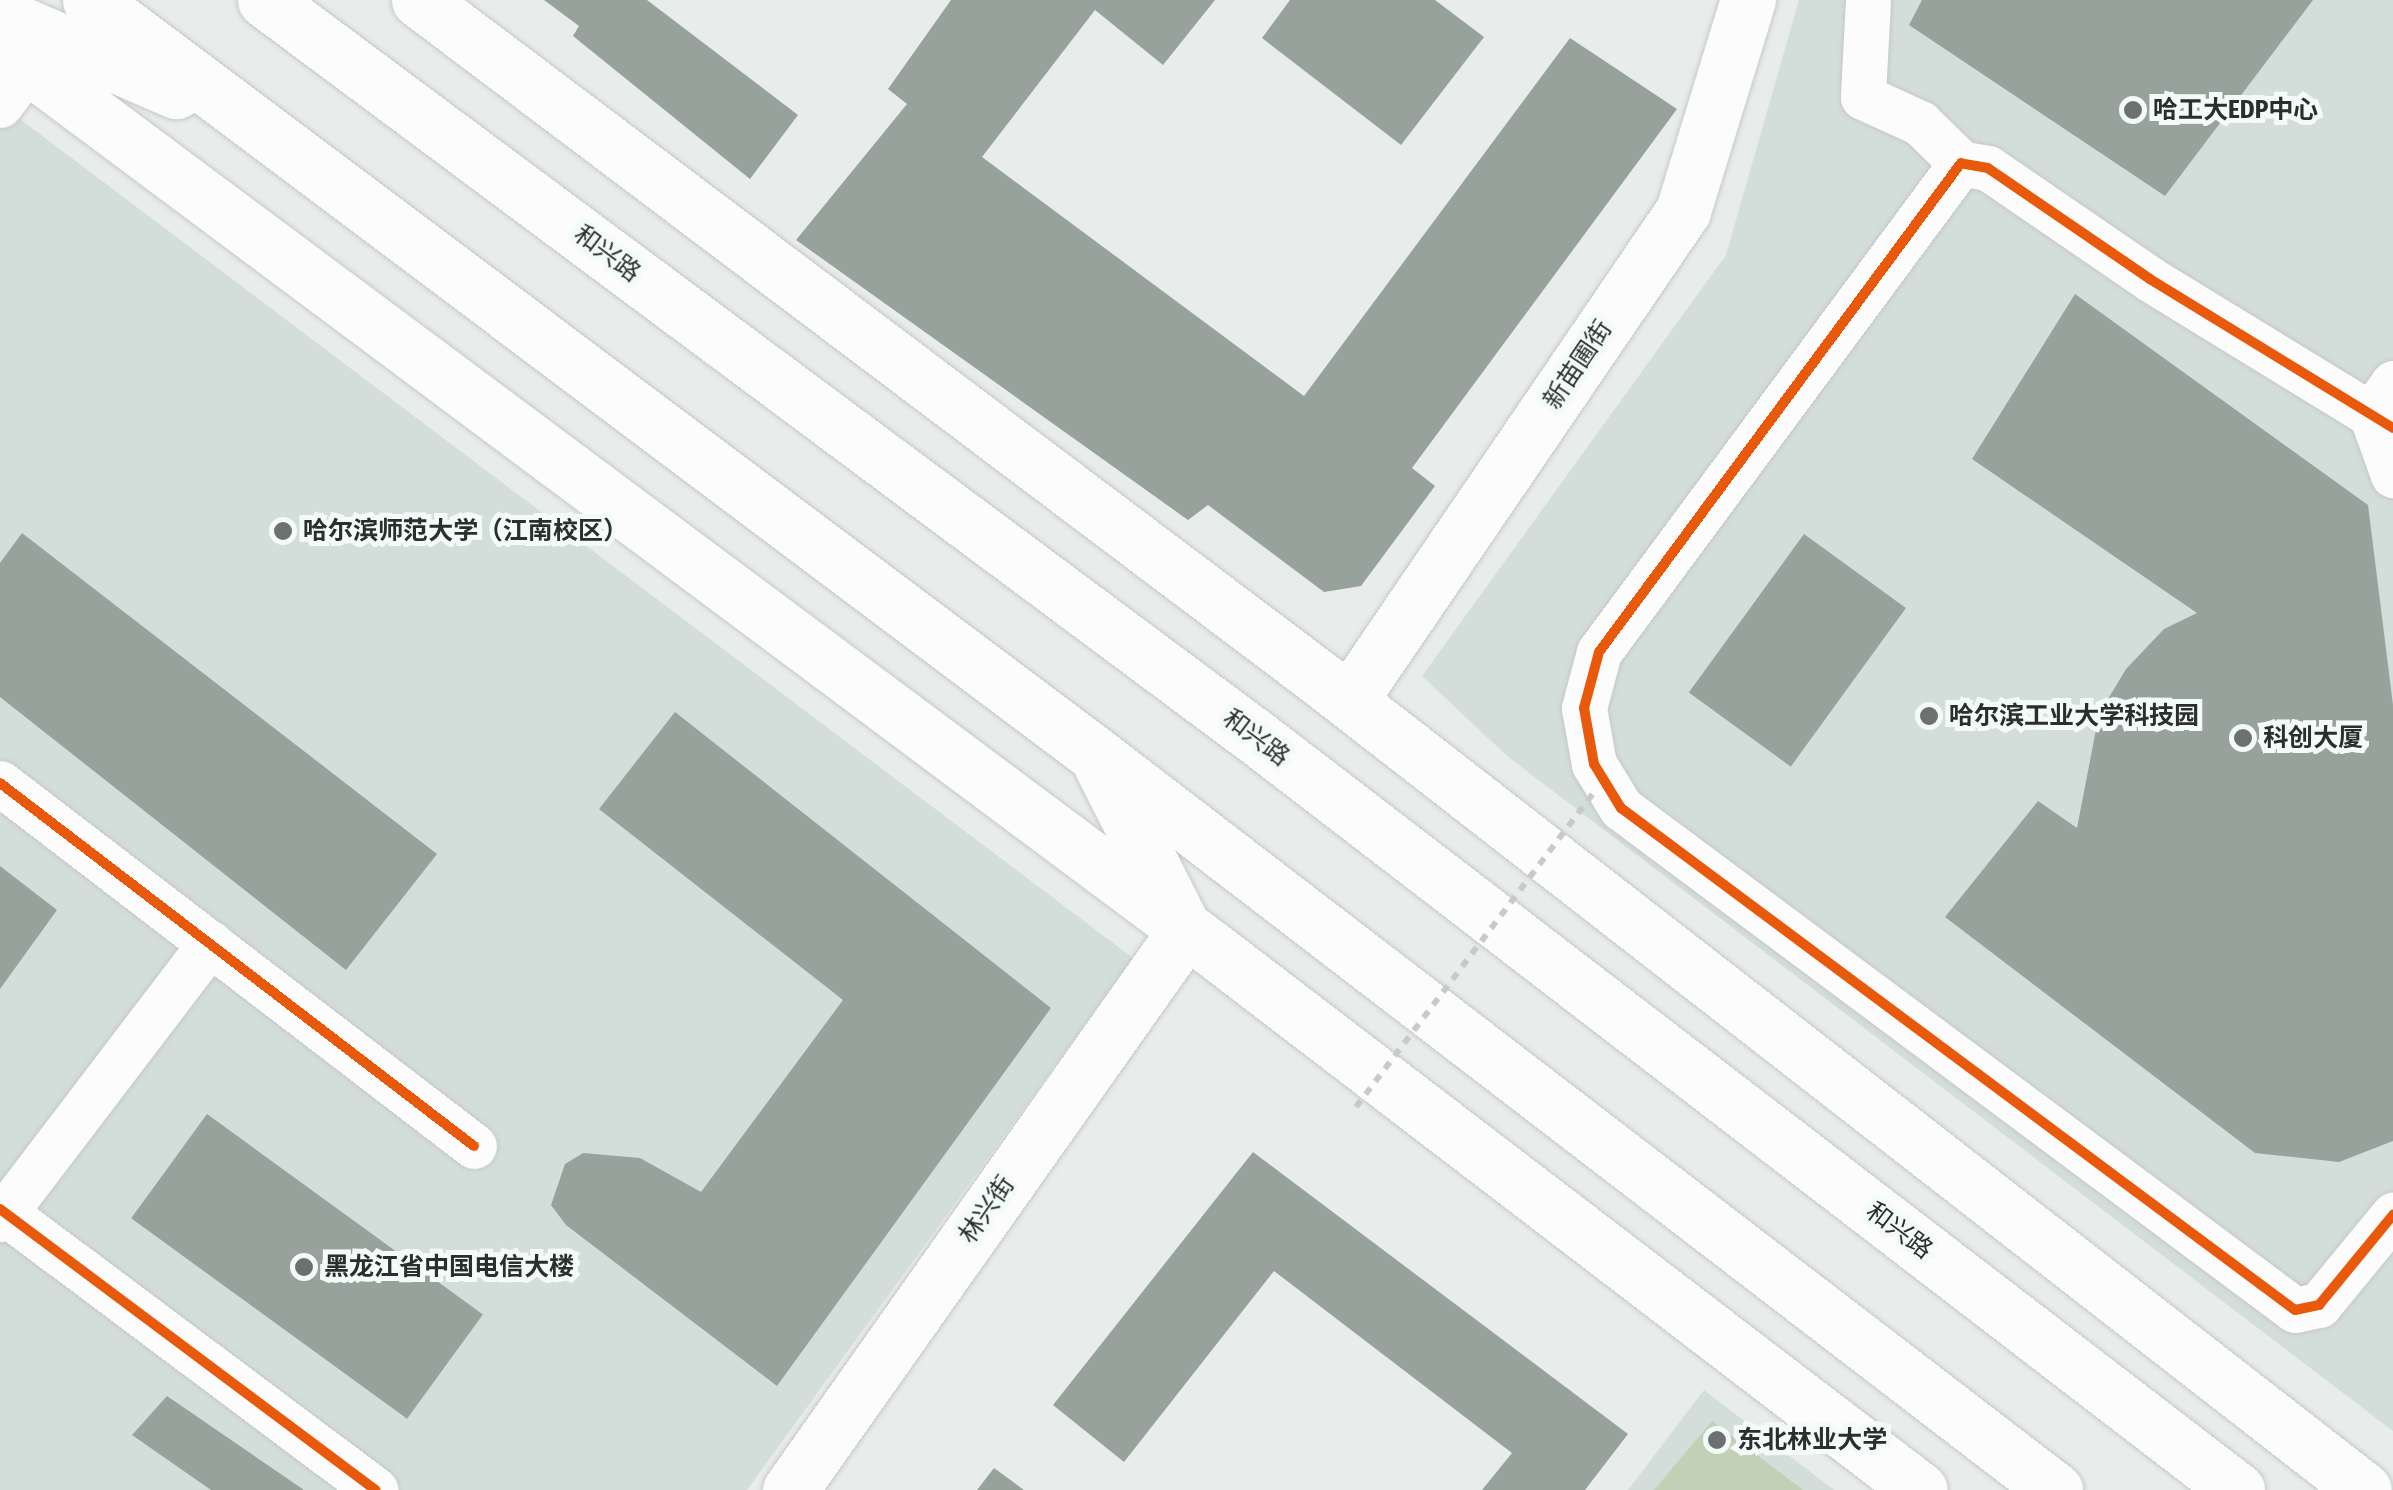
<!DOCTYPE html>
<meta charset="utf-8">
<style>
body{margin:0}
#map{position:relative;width:2393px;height:1490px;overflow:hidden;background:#e8eceb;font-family:"Fira Sans Condensed","Noto Sans SC",sans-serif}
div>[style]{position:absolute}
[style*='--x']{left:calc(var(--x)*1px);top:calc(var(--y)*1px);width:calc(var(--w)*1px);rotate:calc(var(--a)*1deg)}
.built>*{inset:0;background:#d3dedb}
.forest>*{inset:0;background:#c2d1b6}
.building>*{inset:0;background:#98a29c;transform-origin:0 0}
.roads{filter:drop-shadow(0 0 2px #c6c8c8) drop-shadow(0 0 2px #c6c8c8)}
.street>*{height:45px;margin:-22.5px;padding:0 22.5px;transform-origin:22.5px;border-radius:22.5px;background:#fcfcfc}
.secondary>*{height:55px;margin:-27.5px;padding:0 27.5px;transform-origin:27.5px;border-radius:27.5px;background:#fcfcfc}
.highway>*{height:55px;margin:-27.5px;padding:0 27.5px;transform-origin:27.5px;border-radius:27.5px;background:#fcfcfc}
.path-bridge>*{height:6px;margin-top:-3px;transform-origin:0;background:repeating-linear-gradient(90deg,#c8c9c9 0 8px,transparent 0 16px)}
.cycleway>*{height:10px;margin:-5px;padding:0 5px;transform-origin:5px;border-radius:5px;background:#e8590c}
.dots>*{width:28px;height:28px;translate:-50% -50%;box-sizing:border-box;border:5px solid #f3fbf9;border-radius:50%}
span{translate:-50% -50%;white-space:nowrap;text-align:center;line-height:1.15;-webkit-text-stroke:10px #f3fbf9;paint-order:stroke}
.poi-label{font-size:25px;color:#2b2e2e;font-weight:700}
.left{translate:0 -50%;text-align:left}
.street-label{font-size:25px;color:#2b2e2e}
</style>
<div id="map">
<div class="built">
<i style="clip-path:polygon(1799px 0,2393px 0,2393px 1431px,1507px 756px,1422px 676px,1726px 255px)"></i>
<i style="clip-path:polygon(0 104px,1133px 958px,747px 1490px,0 1490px)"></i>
<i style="clip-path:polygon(1704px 1390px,1834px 1490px,1628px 1490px)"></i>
</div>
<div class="forest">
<i style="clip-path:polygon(1712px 1421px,1803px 1490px,1654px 1490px)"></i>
</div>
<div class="building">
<i style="clip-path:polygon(544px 0,647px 0,798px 115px,750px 179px,573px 36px,579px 26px)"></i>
<i style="clip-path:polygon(951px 0,1215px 0,1163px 65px,1095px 10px,982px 157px,1304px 396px,1570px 38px,1677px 109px,1412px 468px,1435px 486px,1361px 586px,1324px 592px,1208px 505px,1188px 520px,796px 240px,907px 104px,888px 89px)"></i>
<i style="clip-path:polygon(1290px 0,1435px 0,1484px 37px,1401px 145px,1262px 38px)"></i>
<i style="clip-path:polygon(1922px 0,2313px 0,2165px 196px,1909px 25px)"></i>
<i style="clip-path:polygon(2075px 294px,2368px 505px,2393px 705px,2393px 1141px,2339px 1162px,2255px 1153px,1945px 917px,2038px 801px,2077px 828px,2099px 714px,2126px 669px,2164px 629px,2197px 613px,1972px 459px)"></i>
<i style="clip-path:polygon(22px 533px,437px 854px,346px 970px,0 697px,0 563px)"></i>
<i style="left:1804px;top:534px;width:126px;height:196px;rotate:36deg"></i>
<i style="clip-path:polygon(675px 712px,1051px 1008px,777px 1386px,566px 1225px,551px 1205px,565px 1164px,583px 1153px,640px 1158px,701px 1192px,843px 1000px,599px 809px)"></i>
<i style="clip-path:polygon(0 866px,57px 910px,0 989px)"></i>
<i style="left:207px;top:1114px;width:341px;height:129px;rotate:36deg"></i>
<i style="clip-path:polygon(1253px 1152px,1628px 1434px,1585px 1490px,1482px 1490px,1512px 1453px,1274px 1271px,1124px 1462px,1053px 1405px)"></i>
<i style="clip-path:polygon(167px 1396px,304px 1490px,211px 1490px,132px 1435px)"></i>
<i style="clip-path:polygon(994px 1468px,1024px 1490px,977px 1490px)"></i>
</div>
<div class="roads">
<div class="street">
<i style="--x:1868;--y:0;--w:97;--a:93"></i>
<i style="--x:1863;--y:97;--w:63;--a:24.5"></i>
<i style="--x:1920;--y:123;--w:57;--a:44.3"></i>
<i style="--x:0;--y:105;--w:48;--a:-52.7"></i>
<i style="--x:2393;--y:383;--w:38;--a:125"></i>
<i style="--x:2371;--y:414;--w:65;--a:70.2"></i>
<i style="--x:2393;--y:428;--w:285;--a:-148.5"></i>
<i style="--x:2150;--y:279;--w:196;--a:-145.6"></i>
<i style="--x:1988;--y:168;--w:27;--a:-170"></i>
<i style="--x:1961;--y:163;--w:608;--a:126.51"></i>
<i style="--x:1599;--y:652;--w:58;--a:105"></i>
<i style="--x:1584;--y:708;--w:57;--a:79.9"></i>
<i style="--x:1594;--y:764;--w:52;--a:58.5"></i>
<i style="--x:1621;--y:808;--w:840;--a:36.68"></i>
<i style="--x:2295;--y:1310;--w:25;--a:-12"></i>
<i style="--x:2319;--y:1305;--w:117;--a:-50.6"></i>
<i style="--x:0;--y:783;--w:597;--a:37.45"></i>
<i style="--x:0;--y:1209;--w:469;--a:36.8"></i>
<i style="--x:0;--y:1219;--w:347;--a:-52.7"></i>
</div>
<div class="secondary">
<i style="--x:1349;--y:701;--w:593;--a:-55.72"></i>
<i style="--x:1683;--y:211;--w:221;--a:-72.9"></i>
<i style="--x:790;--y:1490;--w:684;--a:-54.75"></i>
</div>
<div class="highway">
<i style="--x:90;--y:0;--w:1256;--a:36.88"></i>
<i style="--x:1095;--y:754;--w:1210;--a:37.48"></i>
<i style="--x:265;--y:0;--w:1235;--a:36.64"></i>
<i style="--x:1256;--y:737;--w:1237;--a:37.51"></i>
<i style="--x:419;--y:0;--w:1132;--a:36.99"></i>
<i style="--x:1323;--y:681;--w:1318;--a:37.85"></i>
<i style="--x:0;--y:15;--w:192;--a:23.4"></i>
<i style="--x:0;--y:45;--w:1511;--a:36.71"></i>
<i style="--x:1211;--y:948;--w:892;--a:37.4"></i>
<i style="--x:1101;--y:765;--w:175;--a:63.1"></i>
</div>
</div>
<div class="path-bridge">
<i style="--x:1356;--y:1107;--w:393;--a:-52.9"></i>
</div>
<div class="cycleway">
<i style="--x:2393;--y:428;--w:285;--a:-148.5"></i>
<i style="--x:2150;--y:279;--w:196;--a:-145.6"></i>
<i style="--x:1988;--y:168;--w:27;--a:-170"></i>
<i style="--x:1961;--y:163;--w:608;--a:126.51"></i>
<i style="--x:1599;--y:652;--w:58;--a:105"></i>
<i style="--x:1584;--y:708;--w:57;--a:79.9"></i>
<i style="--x:1594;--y:764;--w:52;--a:58.5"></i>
<i style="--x:1621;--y:808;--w:840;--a:36.68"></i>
<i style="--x:2295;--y:1310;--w:25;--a:-12"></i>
<i style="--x:2319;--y:1305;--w:117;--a:-50.6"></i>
<i style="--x:0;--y:783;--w:597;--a:37.45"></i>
<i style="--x:0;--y:1209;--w:469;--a:36.8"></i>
</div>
<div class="dots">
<i style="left:2133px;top:110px;background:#6d7070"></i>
<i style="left:283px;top:531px;background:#6d7070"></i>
<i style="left:1929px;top:716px;background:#6d7070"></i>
<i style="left:2243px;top:738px;background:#6d7070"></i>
<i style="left:304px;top:1267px;background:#6d7070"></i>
<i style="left:1717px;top:1440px;background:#6d7070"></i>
</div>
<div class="poi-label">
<span class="left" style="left:2153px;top:110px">哈工大EDP中心</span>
<span class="left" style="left:303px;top:531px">哈尔滨师范大学（江南校区）</span>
<span class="left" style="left:1949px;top:716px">哈尔滨工业大学科技园</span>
<span class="left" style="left:2263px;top:738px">科创大厦</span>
<span class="left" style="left:324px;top:1267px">黑龙江省中国电信大楼</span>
<span class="left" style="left:1737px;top:1440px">东北林业大学</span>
</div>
<div class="street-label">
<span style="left:607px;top:254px;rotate:37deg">和兴路</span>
<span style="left:1578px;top:365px;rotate:-56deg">新苗圃街</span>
<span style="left:1256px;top:738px;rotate:37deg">和兴路</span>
<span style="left:987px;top:1210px;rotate:-55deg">林兴街</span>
<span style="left:1899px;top:1231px;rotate:37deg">和兴路</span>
</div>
</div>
